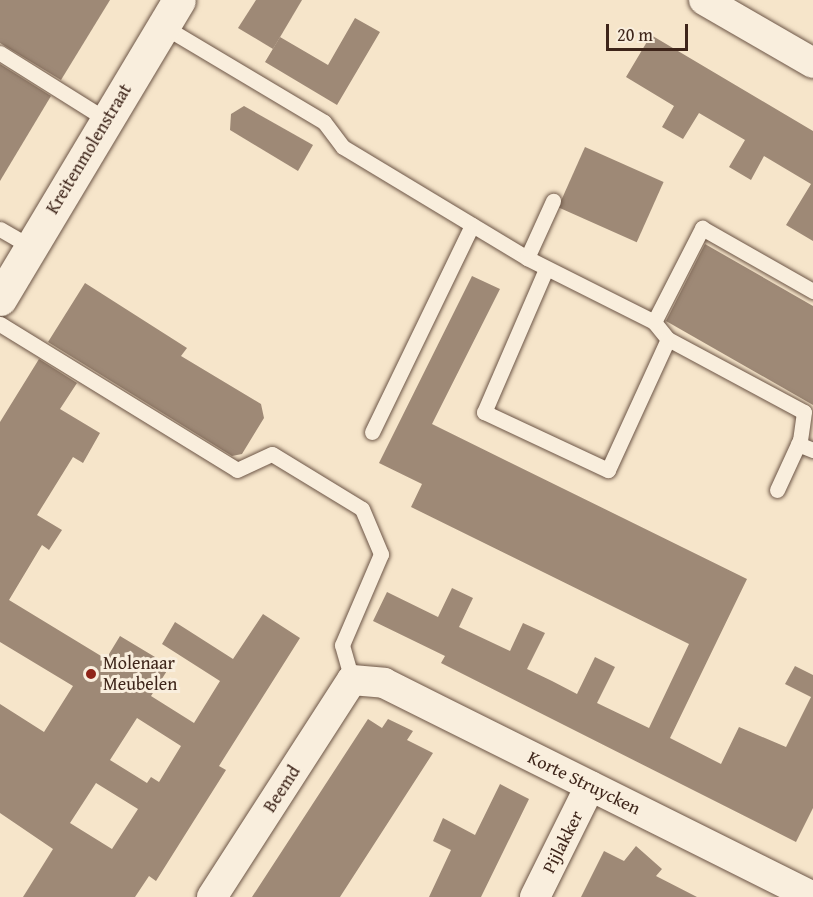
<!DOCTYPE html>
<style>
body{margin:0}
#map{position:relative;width:813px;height:897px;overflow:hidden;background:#f6e5ca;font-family:"Gentium Book Plus",serif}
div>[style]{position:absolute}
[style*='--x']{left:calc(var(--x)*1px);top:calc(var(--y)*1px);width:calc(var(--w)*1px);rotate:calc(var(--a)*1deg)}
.building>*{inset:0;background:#9e8976;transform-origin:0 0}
.roads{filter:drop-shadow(0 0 2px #6c5546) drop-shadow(0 0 2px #6c5546)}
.lane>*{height:15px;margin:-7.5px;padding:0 7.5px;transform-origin:7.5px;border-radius:7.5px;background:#f9eedd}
.street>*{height:30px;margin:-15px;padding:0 15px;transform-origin:15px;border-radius:15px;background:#f9eedd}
.secondary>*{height:33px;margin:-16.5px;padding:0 16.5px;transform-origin:16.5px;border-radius:16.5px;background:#f9eedd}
.dots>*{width:16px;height:16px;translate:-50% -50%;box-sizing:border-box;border:3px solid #f9eedd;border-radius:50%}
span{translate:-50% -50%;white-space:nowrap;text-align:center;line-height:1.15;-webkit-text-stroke:6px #f9eedd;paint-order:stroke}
.street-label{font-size:18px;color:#3e251a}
.poi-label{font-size:18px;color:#3e251a}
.left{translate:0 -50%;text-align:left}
.scale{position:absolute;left:606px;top:24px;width:82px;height:27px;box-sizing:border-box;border:3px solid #3e251a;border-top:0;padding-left:8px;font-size:18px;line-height:21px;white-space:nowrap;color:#3e251a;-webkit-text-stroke:4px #f9eedd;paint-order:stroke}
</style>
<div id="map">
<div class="building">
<i style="clip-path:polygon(0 0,110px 0,61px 80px,0 43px)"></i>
<i style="clip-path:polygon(256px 0,302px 0,273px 49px,238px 28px)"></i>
<i style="clip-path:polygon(355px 18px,380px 32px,337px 105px,265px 62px,280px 37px,328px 65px)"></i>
<i style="clip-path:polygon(651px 35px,813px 131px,813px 241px,786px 225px,811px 184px,764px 156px,751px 180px,729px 167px,745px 140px,699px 113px,683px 139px,662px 127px,674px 106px,626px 77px)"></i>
<i style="clip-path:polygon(0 64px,51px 96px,0 181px)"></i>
<i style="clip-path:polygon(244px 106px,313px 145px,298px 171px,230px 130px,231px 114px)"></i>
<i style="left:585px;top:147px;width:86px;height:66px;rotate:24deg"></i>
<i style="clip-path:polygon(705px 244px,813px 306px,813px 405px,666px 321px)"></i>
<i style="clip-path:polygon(472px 276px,500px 289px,432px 424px,747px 579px,670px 738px,721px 764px,739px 727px,786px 747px,811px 697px,785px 684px,795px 666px,813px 675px,813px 808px,796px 842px,441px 663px,445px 656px,373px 621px,387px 592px,438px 617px,452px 588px,473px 598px,459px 627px,510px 651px,523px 623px,545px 633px,527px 669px,552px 681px,577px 694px,595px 657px,615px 667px,597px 703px,649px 728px,689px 644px,411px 507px,422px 484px,379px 463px)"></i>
<i style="clip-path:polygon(85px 283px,187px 348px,181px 356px,261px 404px,264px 418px,242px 454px,232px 456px,48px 342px)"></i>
<i style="clip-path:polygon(evenodd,39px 359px,77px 383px,60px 409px,100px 433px,83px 463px,73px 457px,37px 515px,62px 530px,49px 550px,42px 545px,9px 600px,106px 659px,120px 636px,170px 666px,151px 696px,194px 723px,220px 681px,162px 644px,175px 622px,233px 659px,263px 614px,300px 638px,219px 766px,226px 770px,195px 819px,156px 881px,149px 876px,135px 897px,23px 897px,53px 849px,0 813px,0 704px,44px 732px,73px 686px,0 642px,0 422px,39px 359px,137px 718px,181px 746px,159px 782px,151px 777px,147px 783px,110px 760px,137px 718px,39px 359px,96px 783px,138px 809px,112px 849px,70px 823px,96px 783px)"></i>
<i style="clip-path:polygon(368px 719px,382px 728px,388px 719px,413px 731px,407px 740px,433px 753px,340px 897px,252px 897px)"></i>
<i style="clip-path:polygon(500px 784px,529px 799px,481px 897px,429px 897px,451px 850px,433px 841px,443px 818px,475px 835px)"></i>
<i style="clip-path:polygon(636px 846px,662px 869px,656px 876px,697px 897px,581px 897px,604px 851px,624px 861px)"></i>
</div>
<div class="roads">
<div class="lane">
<i style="--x:163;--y:26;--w:187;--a:30.8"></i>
<i style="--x:324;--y:122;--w:31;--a:53"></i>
<i style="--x:343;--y:147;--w:215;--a:31.1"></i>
<i style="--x:527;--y:258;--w:142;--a:26.7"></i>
<i style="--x:654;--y:322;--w:22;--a:51"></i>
<i style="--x:668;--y:339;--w:154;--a:28.2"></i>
<i style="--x:804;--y:412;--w:28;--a:98"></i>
<i style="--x:800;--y:440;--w:55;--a:114.7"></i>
<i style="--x:0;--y:53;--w:126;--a:32.1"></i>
<i style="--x:0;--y:229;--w:36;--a:30"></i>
<i style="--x:527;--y:258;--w:63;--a:-65.5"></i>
<i style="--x:546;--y:269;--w:156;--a:113.4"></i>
<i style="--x:484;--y:412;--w:137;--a:25.1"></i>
<i style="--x:608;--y:470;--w:144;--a:-65.4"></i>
<i style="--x:654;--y:322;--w:106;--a:-62.9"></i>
<i style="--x:702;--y:228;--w:128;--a:29.6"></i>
<i style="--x:0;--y:324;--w:278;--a:31.6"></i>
<i style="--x:237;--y:470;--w:38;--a:-25"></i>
<i style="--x:272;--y:454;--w:105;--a:31.4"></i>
<i style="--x:362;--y:509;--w:49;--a:67.1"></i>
<i style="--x:381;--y:554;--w:99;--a:113.2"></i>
<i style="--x:342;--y:645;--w:36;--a:74"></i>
<i style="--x:372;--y:432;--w:230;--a:-64.2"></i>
<i style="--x:798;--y:444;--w:16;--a:22"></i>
</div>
<div class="street">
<i style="--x:704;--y:0;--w:126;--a:30"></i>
<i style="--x:212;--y:897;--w:258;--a:-57.2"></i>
<i style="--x:352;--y:680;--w:32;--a:5"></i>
<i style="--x:384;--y:683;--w:479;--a:26.5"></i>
<i style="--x:535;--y:897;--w:124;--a:-63.6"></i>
</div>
<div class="secondary">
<i style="--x:0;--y:299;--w:348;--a:-59.1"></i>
</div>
</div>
<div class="dots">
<i style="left:91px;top:674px;background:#8f2418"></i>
</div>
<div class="street-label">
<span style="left:89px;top:149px;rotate:-59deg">Kreitenmolenstraat</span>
<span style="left:584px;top:783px;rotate:26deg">Korte Struycken</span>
<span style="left:282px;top:789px;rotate:-57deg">Beemd</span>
<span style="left:563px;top:842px;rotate:-63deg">Pijlakker</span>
</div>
<div class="poi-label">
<span class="left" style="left:103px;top:674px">Molenaar<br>Meubelen</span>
</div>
<div class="scale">20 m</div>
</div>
